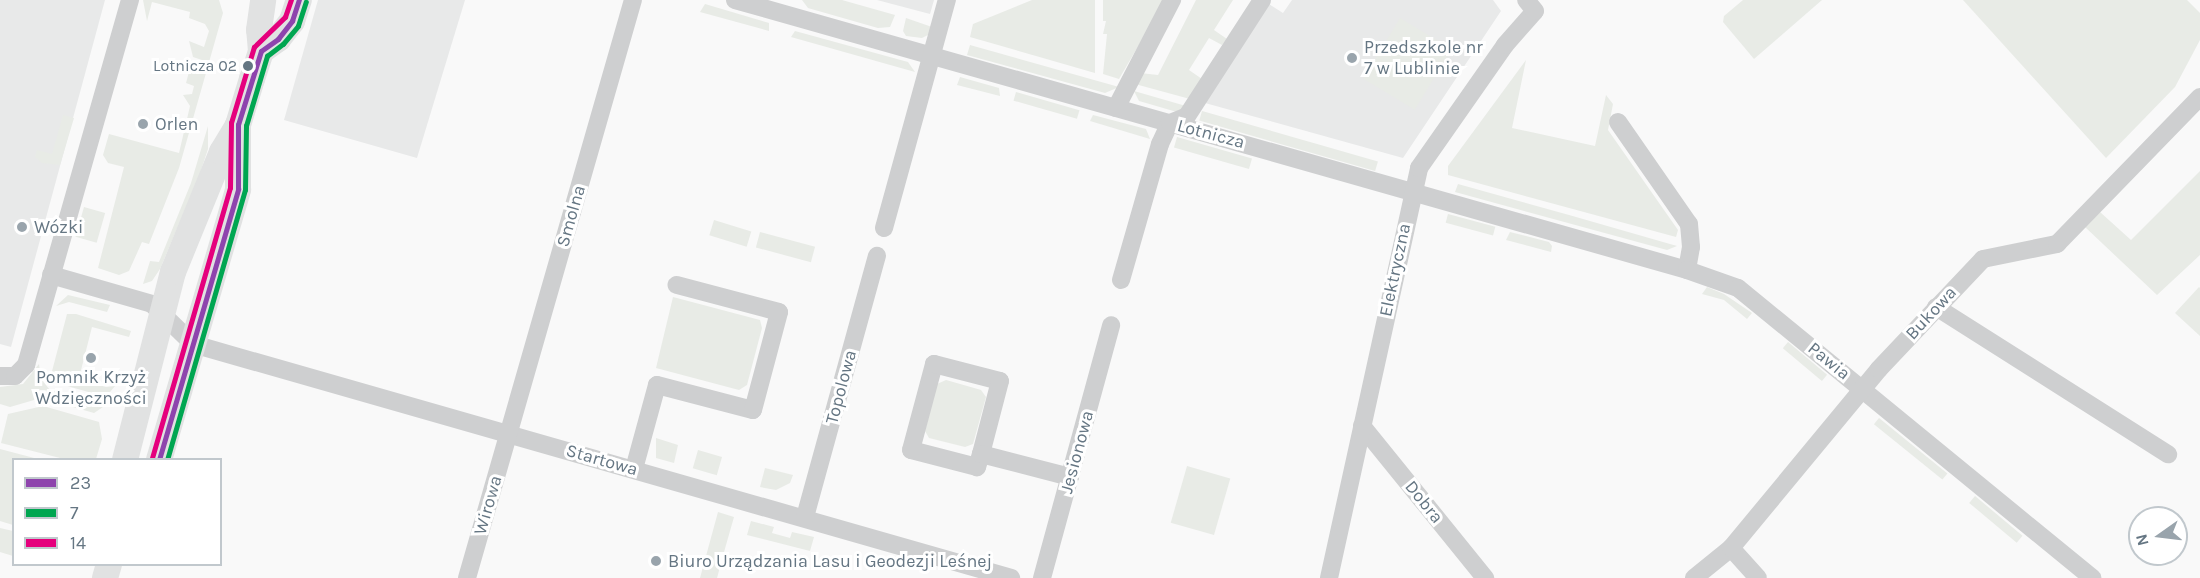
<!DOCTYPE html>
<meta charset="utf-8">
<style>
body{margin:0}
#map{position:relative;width:2200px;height:578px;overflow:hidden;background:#f9f9f9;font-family:Karla,sans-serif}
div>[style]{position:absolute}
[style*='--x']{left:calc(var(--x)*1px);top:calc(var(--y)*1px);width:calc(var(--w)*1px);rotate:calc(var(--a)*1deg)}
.built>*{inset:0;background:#e8e9e9}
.green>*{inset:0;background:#e8ebe6;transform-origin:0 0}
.street>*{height:18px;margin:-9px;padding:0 9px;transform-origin:9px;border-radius:9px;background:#cecfd0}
.secondary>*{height:26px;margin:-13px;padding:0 13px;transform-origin:13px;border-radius:13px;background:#e1e2e2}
.bus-1>*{height:4.5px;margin:-2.25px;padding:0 2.25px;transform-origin:2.25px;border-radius:2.25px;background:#8e44ad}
.bus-2>*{height:4.5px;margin:-2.25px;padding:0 2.25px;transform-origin:2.25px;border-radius:2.25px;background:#00a651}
.bus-3>*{height:4.5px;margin:-2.25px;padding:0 2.25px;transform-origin:2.25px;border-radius:2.25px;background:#e5007d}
.dots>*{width:16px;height:16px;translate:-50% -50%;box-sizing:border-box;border:3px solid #fff;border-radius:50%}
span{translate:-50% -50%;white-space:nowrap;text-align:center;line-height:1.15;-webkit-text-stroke:6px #fff;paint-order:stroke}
.bus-label{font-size:16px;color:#657683}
.right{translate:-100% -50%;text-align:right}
.poi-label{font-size:18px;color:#657683}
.left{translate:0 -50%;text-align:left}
.street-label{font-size:18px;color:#657683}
.legend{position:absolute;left:12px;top:458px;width:210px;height:108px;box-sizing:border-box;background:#fff;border:2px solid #c1c8cd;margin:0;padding:8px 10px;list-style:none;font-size:18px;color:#657683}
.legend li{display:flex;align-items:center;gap:12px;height:30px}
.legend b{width:30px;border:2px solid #c1c8cd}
.north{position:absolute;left:2128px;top:506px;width:60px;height:60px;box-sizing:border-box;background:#fff;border:2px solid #c1c8cd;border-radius:50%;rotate:256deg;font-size:16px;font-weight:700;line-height:24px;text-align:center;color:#657683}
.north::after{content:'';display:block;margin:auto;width:21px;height:27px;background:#99a4ac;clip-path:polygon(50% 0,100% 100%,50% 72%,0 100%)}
</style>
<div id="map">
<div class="built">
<i style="clip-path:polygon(0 0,105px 0,11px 347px,0 344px)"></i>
<i style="clip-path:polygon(318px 0,465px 0,417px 158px,284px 120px)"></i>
<i style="clip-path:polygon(877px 0,934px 0,930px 14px)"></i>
<i style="clip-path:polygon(1292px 0,1493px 0,1501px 11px,1403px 158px,1205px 103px,1269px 4px,1283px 13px)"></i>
</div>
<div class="green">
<i style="clip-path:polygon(143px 0,219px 0,223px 13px,179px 168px,149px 244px,142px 242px,129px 271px,119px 275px,98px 268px,124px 167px,108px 163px,103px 155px,109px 134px,179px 153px,190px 106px,183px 95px,192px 94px,194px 86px,186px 83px,190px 68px,199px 70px,202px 60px,193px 57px,189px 41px,204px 47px,209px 31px,205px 24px,189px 18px,190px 12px,152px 2px,147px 21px)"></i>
<i style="clip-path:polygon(802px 0,842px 0,895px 15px,890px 27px,878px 28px,808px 8px)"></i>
<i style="clip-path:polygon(1032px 0,1095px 0,1095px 73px,970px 37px,973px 24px)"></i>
<i style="clip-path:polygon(1103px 0,1165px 0,1119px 79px,1103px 74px,1107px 34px,1103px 34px,1106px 21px,1103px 21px)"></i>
<i style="clip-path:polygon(1196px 0,1233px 0,1214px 30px,1227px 39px,1222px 45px,1209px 38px,1189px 70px,1202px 79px,1190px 99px,1135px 84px,1140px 73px,1158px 75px)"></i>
<i style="clip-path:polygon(1743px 0,1822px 0,1754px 59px,1723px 22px,1724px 16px)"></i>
<i style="clip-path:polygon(1963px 0,2187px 0,2200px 13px,2200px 40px,2175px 87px,2106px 158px)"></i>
<i style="clip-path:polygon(705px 4px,769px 23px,769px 31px,700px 12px)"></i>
<i style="clip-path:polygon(906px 18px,932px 27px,930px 34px,922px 38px,906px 36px,903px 31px)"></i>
<i style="left:1400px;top:18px;width:60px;height:71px;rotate:31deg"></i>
<i style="clip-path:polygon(795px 31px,908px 62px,915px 72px,791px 37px)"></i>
<i style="clip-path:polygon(970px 45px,1119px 87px,1105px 93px,967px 55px)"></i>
<i style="clip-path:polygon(1526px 60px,1512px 128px,1595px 146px,1606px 95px,1613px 104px,1608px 130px,1678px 230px,1676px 237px,1448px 175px,1448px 166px)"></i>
<i style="clip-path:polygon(960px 77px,999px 88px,1000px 96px,957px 85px)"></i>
<i style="clip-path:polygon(1134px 91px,1186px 106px,1177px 112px,1139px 101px)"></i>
<i style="left:1016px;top:92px;width:66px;height:9px;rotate:16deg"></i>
<i style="left:1202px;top:111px;width:183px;height:10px;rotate:16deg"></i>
<i style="clip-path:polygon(63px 115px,74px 118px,60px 165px,42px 163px,35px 157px,37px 150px,52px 154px)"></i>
<i style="clip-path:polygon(1093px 115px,1146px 129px,1150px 139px,1090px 121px)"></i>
<i style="clip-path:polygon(208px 126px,208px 149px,198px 179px,160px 269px,152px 281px,143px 284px,150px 261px,159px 262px,191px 183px)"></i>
<i style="left:1177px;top:137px;width:78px;height:11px;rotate:16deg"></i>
<i style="clip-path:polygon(2200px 171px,2200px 255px,2157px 295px,2085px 227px,2100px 212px,2131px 240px)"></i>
<i style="clip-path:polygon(1458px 184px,1569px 215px,1677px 246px,1667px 250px,1455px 192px)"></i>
<i style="left:84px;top:207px;width:22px;height:31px;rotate:16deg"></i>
<i style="left:1448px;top:214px;width:49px;height:9px;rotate:15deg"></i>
<i style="left:714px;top:220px;width:39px;height:16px;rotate:17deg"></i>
<i style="left:760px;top:232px;width:57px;height:16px;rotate:15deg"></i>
<i style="clip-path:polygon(1510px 232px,1549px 242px,1552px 246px,1551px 252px,1506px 240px)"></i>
<i style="clip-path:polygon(1707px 287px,1724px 294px,1752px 313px,1747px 319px,1724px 300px,1702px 294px)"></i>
<i style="clip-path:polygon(2199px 287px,2200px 288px,2200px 336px,2175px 313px)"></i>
<i style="clip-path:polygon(68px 295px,110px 305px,107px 312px,69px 302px,56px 306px)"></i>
<i style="clip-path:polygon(673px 297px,760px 320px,762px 328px,747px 385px,739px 390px,656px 368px)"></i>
<i style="clip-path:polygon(67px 314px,76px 314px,131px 331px,129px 337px,92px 327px,79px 378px,106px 387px,115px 386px,106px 397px,57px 383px,51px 375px)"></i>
<i style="left:1788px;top:342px;width:51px;height:8px;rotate:40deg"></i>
<i style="clip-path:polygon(39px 364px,41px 379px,50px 390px,103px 407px,94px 413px,41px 398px,10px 407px,0 404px,0 387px,23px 384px)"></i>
<i style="clip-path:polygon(946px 380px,981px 390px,986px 397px,973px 444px,965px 447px,929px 438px,925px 431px,937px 384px)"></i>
<i style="clip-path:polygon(43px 406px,99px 422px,102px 439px,96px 459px,64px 459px,1px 443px,8px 414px)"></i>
<i style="left:1879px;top:418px;width:88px;height:8px;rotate:39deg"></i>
<i style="clip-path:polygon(656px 438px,678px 445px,674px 463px,656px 458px)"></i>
<i style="clip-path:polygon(0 449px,38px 459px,14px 460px,13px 525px,0 521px)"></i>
<i style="left:698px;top:450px;width:25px;height:19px;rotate:16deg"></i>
<i style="left:1187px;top:466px;width:45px;height:59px;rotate:16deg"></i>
<i style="clip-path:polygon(765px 468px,793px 475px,790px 483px,776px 490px,760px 487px)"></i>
<i style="left:1975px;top:496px;width:62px;height:9px;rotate:40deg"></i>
<i style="clip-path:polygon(718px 512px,734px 517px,726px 545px,717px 578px,700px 578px)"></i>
<i style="clip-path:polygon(751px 521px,774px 527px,772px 533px,790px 538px,792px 532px,814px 537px,810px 551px,747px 535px)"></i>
<i style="clip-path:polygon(0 528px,13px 531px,13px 556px,0 552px)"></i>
</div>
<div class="street">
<i style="--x:735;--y:0;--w:990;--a:15.83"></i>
<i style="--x:1116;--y:108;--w:122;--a:-62.6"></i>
<i style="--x:1618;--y:122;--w:124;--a:55.2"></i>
<i style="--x:1689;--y:224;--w:23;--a:85"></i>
<i style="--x:1691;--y:247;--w:23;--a:100"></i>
<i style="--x:1687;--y:270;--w:54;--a:19.4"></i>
<i style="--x:1738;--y:288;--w:458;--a:39.3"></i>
<i style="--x:884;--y:228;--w:237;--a:-74.6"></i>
<i style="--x:51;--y:275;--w:105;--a:16"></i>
<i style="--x:152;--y:304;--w:57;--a:44.3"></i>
<i style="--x:193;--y:344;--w:851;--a:15.96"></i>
<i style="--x:1121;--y:280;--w:141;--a:-74"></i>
<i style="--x:1160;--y:144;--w:23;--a:-65"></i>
<i style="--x:1170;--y:123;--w:18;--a:-22"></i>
<i style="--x:1187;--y:116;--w:138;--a:-57.1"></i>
<i style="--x:1936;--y:307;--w:275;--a:32.4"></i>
<i style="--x:0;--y:376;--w:15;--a:0"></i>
<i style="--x:15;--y:376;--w:16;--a:-45"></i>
<i style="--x:26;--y:365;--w:380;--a:-74.1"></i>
<i style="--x:1362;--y:426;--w:196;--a:51"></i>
<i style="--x:981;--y:454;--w:14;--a:107"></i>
<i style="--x:977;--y:467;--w:68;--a:-165.6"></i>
<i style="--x:911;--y:450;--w:89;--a:-75"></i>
<i style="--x:934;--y:364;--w:68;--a:14.4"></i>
<i style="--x:1000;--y:381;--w:75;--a:104.6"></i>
<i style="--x:981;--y:454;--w:92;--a:14.5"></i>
<i style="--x:634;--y:469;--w:87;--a:-74.7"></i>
<i style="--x:657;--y:385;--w:99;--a:14.6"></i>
<i style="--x:753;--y:410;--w:101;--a:-75.1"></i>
<i style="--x:779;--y:312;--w:106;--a:-165.2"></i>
<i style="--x:805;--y:517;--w:271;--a:-74.6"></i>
<i style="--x:1731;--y:548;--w:40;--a:48"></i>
<i style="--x:467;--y:578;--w:601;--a:-73.98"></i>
<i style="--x:1042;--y:578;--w:262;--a:-74.7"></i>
<i style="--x:1329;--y:578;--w:420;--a:-77.6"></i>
<i style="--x:1419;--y:168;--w:150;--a:-55"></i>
<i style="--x:1505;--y:45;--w:45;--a:-48.6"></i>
<i style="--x:1535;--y:11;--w:14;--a:-129"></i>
<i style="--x:1694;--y:578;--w:48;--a:-39"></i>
<i style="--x:1731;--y:548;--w:232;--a:-50.4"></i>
<i style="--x:1879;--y:369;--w:151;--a:-46.6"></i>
<i style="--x:1983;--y:259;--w:76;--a:-11.5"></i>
<i style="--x:2057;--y:244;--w:205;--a:-45.8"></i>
</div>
<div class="secondary">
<i style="--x:261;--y:51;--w:21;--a:-35"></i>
<i style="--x:278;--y:39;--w:23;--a:-52"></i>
<i style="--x:292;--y:21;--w:22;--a:-72"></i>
<i style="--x:125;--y:460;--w:194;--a:-75.7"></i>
<i style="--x:173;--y:272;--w:130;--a:-67.8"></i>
<i style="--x:222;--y:152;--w:31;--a:-59"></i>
<i style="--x:238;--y:125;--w:48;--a:-73.1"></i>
<i style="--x:252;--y:79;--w:29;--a:-72"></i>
<i style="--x:261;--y:51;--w:21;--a:-95"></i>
<i style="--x:259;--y:30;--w:30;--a:-82"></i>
<i style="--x:159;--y:460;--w:282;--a:-73.7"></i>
<i style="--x:238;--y:189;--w:64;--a:-90"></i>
<i style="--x:105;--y:578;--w:15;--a:-74"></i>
</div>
<div class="bus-1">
<i style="--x:159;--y:460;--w:282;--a:-73.7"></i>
<i style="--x:238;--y:189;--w:64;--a:-90"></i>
<i style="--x:238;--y:125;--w:77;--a:-72.7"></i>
<i style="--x:261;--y:51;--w:21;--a:-35"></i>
<i style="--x:278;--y:39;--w:23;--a:-52"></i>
<i style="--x:292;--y:21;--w:22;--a:-72"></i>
</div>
<div class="bus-2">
<i style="--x:167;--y:460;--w:281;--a:-73.9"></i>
<i style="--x:245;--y:190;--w:64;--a:-89.1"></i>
<i style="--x:246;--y:126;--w:73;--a:-73.3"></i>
<i style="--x:267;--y:56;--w:20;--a:-37"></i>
<i style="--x:283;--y:44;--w:23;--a:-50"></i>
<i style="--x:298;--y:26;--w:25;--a:-72"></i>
</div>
<div class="bus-3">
<i style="--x:152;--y:458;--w:281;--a:-73.9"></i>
<i style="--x:230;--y:188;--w:65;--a:-89.1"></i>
<i style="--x:231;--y:123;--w:79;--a:-73.2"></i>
<i style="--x:254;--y:47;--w:43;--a:-44.1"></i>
<i style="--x:285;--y:17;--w:18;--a:-71"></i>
</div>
<div class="dots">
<i style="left:1352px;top:58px;background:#99a4ac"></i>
<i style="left:248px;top:66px;background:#657683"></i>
<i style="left:143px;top:124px;background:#99a4ac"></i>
<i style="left:22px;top:227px;background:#99a4ac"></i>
<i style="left:91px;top:358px;background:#99a4ac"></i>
<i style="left:656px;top:561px;background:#99a4ac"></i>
</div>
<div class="bus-label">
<span class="right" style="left:237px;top:66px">Lotnicza 02</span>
</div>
<div class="poi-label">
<span class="left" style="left:1364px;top:58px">Przedszkole nr<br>7 w Lublinie</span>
<span class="left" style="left:155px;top:124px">Orlen</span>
<span class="left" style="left:34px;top:227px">Wózki</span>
<span style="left:91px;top:388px">Pomnik Krzyż<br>Wdzięczności</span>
<span class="left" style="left:668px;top:561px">Biuro Urządzania Lasu i Geodezji Leśnej</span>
</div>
<div class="street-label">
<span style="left:1211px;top:134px;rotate:15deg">Lotnicza</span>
<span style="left:571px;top:216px;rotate:-74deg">Smolna</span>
<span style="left:1395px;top:270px;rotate:-78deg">Elektryczna</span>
<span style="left:1931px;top:313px;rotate:-47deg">Bukowa</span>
<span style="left:1829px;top:361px;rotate:39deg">Pawia</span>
<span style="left:841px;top:387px;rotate:-75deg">Topolowa</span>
<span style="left:1077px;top:452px;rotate:-75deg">Jesionowa</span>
<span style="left:602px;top:460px;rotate:16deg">Startowa</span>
<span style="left:1424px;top:502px;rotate:51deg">Dobra</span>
<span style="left:488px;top:505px;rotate:-74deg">Wirowa</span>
</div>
<ul class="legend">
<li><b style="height:8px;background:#8e44ad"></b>23</li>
<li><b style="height:8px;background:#00a651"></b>7</li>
<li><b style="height:8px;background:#e5007d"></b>14</li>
</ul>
<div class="north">N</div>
</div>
